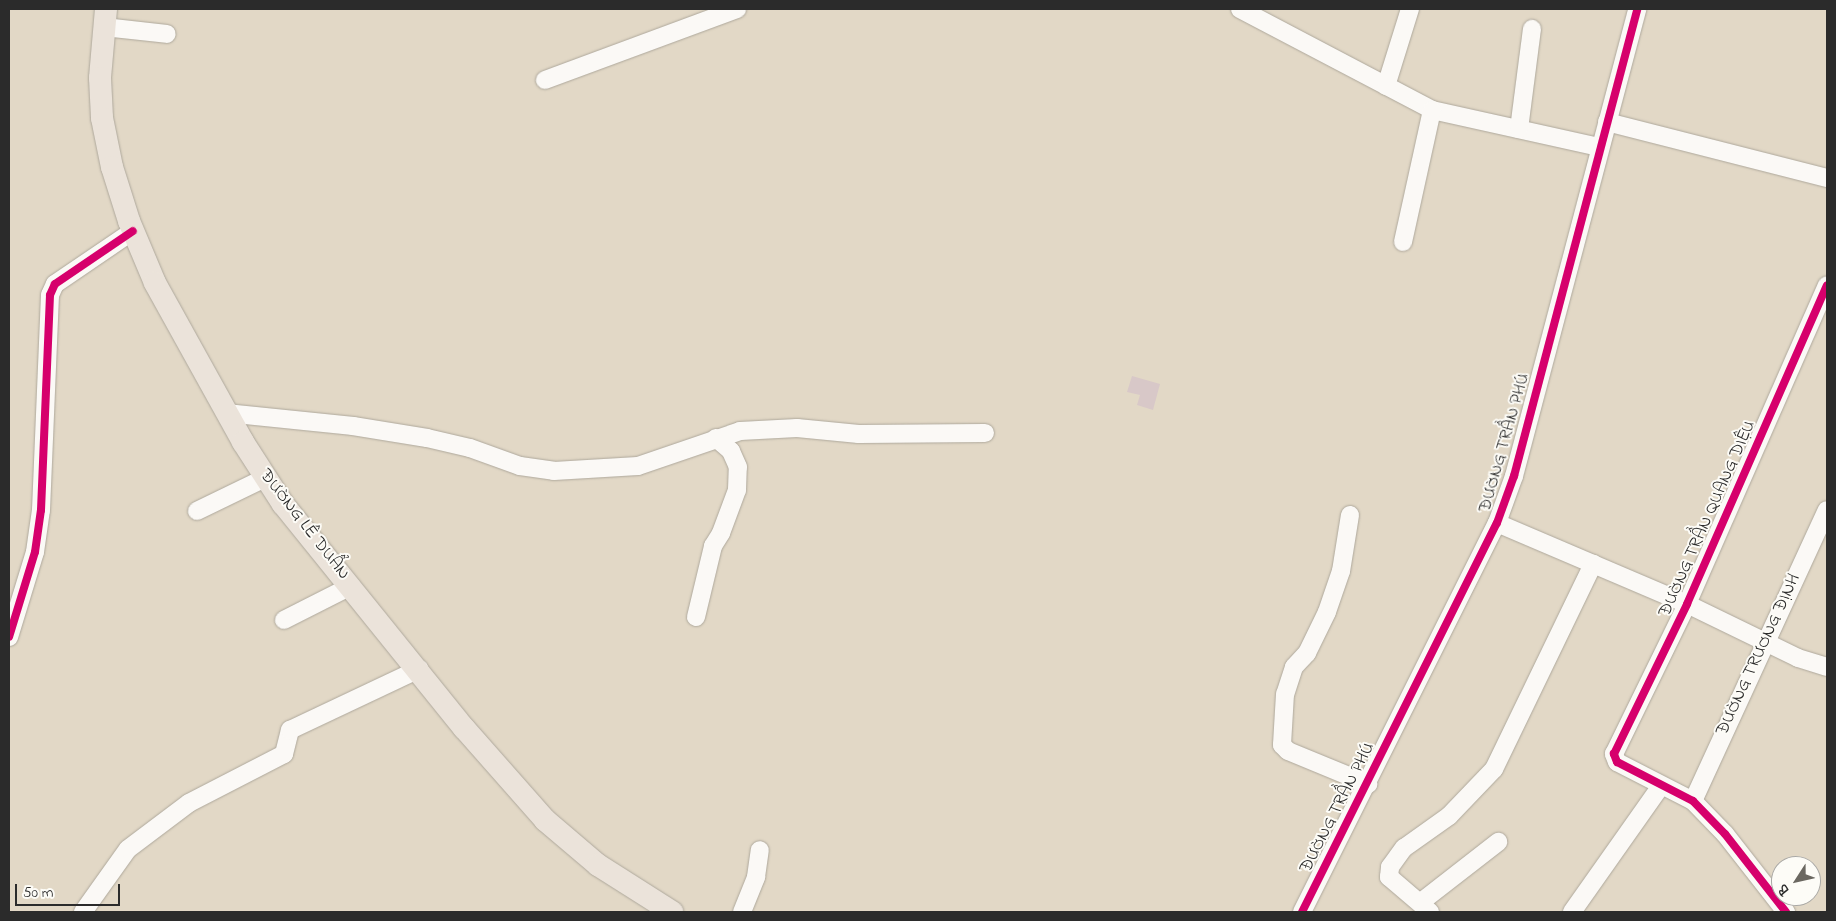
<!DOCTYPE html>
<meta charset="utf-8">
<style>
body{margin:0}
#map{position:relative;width:1836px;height:921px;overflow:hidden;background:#e2d8c6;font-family:"Indie Flower",sans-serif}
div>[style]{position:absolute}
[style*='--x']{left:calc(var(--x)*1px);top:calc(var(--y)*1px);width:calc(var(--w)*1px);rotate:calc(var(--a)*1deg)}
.building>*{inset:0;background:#d8c8c8}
.roads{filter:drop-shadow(0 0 1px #aea89c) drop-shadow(0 0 1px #aea89c)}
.minor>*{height:18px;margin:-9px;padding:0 9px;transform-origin:9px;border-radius:9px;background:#fbf9f6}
.major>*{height:22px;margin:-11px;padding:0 11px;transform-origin:11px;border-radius:11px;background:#ebe3da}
.cycleway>*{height:8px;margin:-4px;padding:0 4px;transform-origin:4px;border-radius:4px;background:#d6006c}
span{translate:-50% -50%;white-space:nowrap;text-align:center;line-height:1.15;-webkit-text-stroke:4px #fdfcf7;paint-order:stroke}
.street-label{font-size:18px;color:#2b2b2b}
.frame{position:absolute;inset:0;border:10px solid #2b2b2b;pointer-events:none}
.north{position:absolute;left:1771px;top:856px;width:50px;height:50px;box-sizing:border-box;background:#fdfcf7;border:1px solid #a9a8a5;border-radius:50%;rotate:235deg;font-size:14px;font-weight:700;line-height:20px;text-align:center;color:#2b2b2b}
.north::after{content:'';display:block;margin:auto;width:18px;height:22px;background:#6b6861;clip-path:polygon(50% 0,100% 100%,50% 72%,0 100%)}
.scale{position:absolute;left:15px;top:884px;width:105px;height:22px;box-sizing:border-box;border:2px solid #2b2b2b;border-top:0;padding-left:6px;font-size:15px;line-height:18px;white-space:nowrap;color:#2b2b2b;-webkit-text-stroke:4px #fdfcf7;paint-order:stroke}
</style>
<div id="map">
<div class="building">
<i style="clip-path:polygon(1132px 376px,1160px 384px,1153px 410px,1137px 405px,1140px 395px,1127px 392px)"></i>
</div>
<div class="roads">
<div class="minor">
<i style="--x:1240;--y:9;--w:217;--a:27.7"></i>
<i style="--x:1432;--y:110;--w:171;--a:12.5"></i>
<i style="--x:104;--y:27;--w:63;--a:6.3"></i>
<i style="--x:545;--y:80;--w:205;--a:-20.3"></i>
<i style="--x:1386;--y:86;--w:81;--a:-72.7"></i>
<i style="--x:1607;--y:122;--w:227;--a:14.3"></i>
<i style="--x:1519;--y:129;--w:101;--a:-82.6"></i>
<i style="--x:1403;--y:242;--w:135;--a:-77.6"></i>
<i style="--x:226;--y:413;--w:128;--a:5.8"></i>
<i style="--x:353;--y:426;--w:75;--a:9.2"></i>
<i style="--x:427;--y:438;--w:44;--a:13.1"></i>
<i style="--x:470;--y:448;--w:53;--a:19.8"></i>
<i style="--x:520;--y:466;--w:34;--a:8"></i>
<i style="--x:554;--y:471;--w:84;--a:-3.4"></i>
<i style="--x:638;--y:466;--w:108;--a:-18.9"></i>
<i style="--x:740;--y:431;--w:57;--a:-3"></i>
<i style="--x:797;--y:428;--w:62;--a:5.5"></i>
<i style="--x:859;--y:434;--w:126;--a:-0.5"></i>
<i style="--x:197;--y:511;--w:76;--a:-25.9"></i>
<i style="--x:1350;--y:515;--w:57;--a:99.1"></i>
<i style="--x:1341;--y:571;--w:43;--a:108.9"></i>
<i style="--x:1327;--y:612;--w:46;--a:116"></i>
<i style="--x:1307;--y:653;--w:19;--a:133"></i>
<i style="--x:1294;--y:667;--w:28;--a:108"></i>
<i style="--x:1285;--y:694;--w:51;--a:93.4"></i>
<i style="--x:1282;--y:745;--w:8;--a:45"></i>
<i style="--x:1288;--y:751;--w:87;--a:22.4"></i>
<i style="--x:1497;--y:523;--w:207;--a:23.1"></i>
<i style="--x:1687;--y:604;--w:123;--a:25.9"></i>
<i style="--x:1798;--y:658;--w:30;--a:17"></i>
<i style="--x:696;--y:617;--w:73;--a:-76.5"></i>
<i style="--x:713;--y:546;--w:15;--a:-58"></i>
<i style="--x:721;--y:533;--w:46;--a:-69.6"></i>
<i style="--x:737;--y:490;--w:23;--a:-88"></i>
<i style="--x:738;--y:467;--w:17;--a:-114"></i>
<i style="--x:731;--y:451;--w:20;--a:-139"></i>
<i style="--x:284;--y:620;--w:75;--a:-26.9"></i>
<i style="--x:9;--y:637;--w:89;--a:-73"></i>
<i style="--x:35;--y:552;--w:42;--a:-81.9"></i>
<i style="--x:41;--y:510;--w:215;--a:-87.6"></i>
<i style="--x:50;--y:295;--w:12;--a:-66"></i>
<i style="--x:55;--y:284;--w:94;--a:-34.2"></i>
<i style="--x:1693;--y:801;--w:320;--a:-65.3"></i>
<i style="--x:1421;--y:902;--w:98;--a:-37.9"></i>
<i style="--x:83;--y:912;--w:77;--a:-54.5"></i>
<i style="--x:128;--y:849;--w:76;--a:-37"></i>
<i style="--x:189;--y:803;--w:107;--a:-27.3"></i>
<i style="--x:284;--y:754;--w:25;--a:-76"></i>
<i style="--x:290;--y:730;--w:143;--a:-25.3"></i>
<i style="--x:742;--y:912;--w:38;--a:-68"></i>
<i style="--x:756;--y:877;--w:27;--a:-82"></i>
<i style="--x:1302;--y:912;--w:435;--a:-63.4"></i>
<i style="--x:1497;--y:523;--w:50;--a:-70.1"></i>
<i style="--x:1514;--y:476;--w:483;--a:-75.2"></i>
<i style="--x:1430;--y:912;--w:54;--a:-139.5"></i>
<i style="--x:1389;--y:877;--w:10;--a:-84"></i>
<i style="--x:1390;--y:867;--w:24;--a:-54"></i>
<i style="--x:1404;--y:848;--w:55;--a:-35.4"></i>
<i style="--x:1449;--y:816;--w:65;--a:-46.2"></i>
<i style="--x:1494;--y:769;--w:228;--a:-64.2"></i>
<i style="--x:1572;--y:912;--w:154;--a:-54.8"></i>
<i style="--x:1786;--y:912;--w:99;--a:-128"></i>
<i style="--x:1725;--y:834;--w:46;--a:-134.1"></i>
<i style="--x:1693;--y:801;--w:85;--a:-152.8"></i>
<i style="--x:1617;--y:762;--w:9;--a:-111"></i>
<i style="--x:1614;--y:754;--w:167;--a:-64"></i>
<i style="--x:1687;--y:604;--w:348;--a:-66.3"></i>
</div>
<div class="major">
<i style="--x:106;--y:9;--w:69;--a:95"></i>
<i style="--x:100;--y:78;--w:40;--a:87.1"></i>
<i style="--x:102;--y:118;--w:50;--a:78.5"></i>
<i style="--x:112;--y:167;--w:57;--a:72.5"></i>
<i style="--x:129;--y:221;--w:67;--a:67.2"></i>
<i style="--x:155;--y:283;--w:182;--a:61"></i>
<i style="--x:243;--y:442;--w:74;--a:57.2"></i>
<i style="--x:283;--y:504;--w:288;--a:51.1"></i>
<i style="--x:464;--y:728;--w:123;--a:48.6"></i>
<i style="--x:545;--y:820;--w:70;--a:40.3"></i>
<i style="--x:598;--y:865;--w:88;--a:32.4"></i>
</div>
</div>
<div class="cycleway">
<i style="--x:9;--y:637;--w:89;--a:-73"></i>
<i style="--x:35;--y:552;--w:42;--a:-81.9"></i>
<i style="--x:41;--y:510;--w:215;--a:-87.6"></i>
<i style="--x:50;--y:295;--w:12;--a:-66"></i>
<i style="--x:55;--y:284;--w:94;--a:-34.2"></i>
<i style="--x:1302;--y:912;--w:435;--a:-63.4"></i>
<i style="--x:1497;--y:523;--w:50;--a:-70.1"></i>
<i style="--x:1514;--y:476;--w:483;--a:-75.2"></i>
<i style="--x:1786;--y:912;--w:99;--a:-128"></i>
<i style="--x:1725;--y:834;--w:46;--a:-134.1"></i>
<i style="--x:1693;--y:801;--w:85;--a:-152.8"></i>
<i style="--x:1617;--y:762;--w:9;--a:-111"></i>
<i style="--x:1614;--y:754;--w:167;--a:-64"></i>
<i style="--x:1687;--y:604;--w:348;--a:-66.3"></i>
</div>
<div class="street-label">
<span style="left:1505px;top:443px;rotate:-74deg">ĐƯỜNG TRẦN PHÚ</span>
<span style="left:1708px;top:519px;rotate:-66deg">ĐƯỜNG TRẦN QUANG DIỆU</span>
<span style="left:304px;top:525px;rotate:52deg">ĐƯỜNG LÊ DUẨN</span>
<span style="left:1759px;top:655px;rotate:-65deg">ĐƯỜNG TRƯƠNG ĐỊNH</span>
<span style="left:1338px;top:808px;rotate:-63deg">ĐƯỜNG TRẦN PHÚ</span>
</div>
<div class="frame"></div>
<div class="north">B</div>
<div class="scale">50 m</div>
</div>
